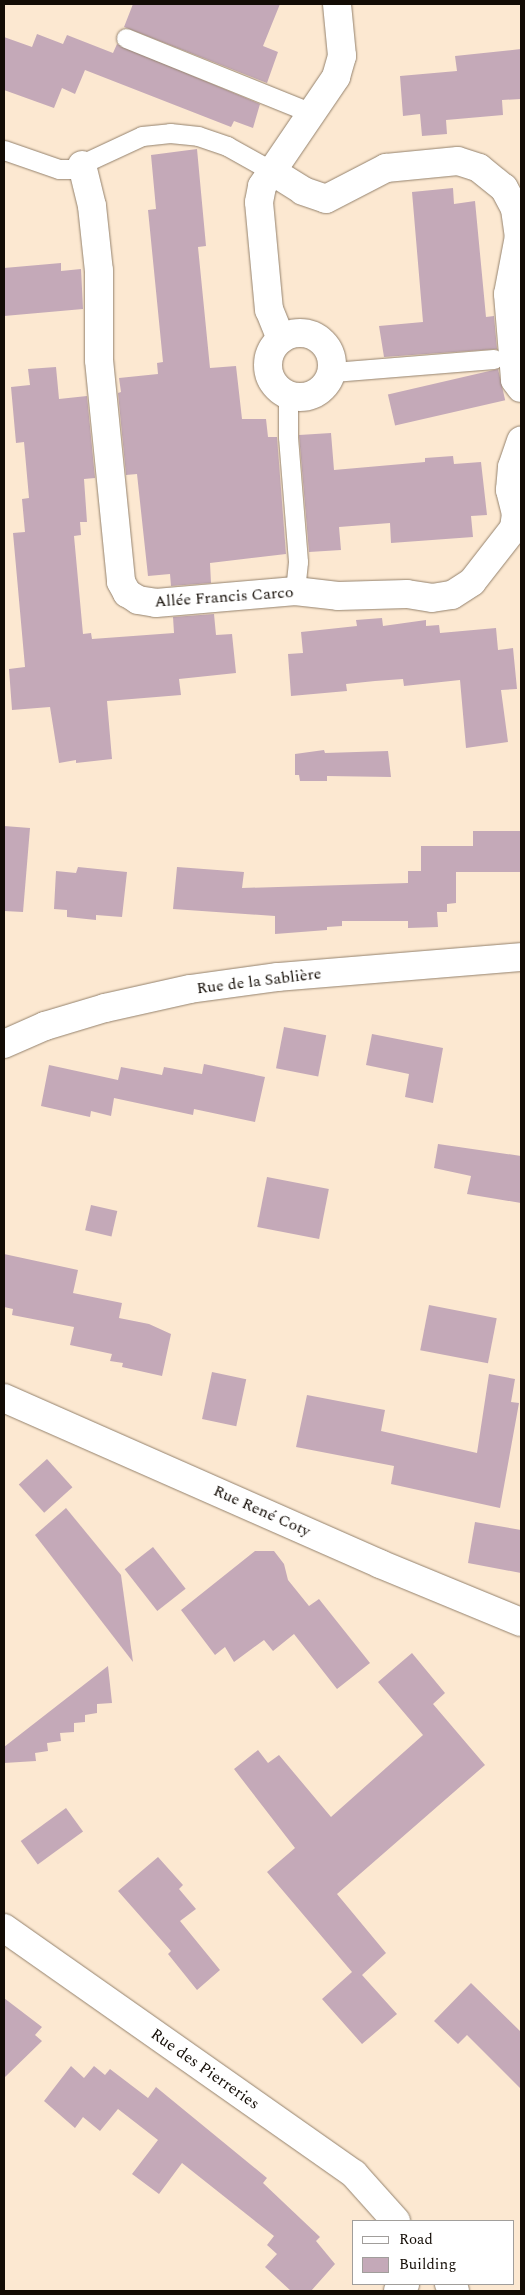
<!DOCTYPE html>
<meta charset="utf-8">
<style>
body{margin:0}
#map{position:relative;width:525px;height:2295px;overflow:hidden;background:#fce8d1;font-family:Spectral,serif}
div>[style]{position:absolute}
[style*='--x']{left:calc(var(--x)*1px);top:calc(var(--y)*1px);width:calc(var(--w)*1px);rotate:calc(var(--a)*1deg)}
.building>*{inset:0;background:#c4a9b8;transform-origin:0 0}
.roads{filter:drop-shadow(0 0 1px #94826d) drop-shadow(0 0 1px #94826d)}
.lane>*{height:19px;margin:-9.5px;padding:0 9.5px;transform-origin:9.5px;border-radius:9.5px;background:#fff}
.street>*{height:28px;margin:-14px;padding:0 14px;transform-origin:14px;border-radius:14px;background:#fff}
.street>.ring{margin:-14px;padding:0;box-sizing:content-box;background:none;border:28px solid #fff;border-radius:50%}
span{translate:-50% -50%;white-space:nowrap;text-align:center;line-height:1.15;-webkit-text-stroke:4.5px #fff;paint-order:stroke}
.street-label{font-size:16px;color:#130c05}
.frame{position:absolute;inset:0;border:5px solid #130c05;pointer-events:none}
.legend{position:absolute;left:352px;top:2220px;width:162px;height:65px;box-sizing:border-box;background:#fff;border:1px solid #a19e9b;margin:0;padding:6px 9px;list-style:none;font-size:15px;color:#130c05}
.legend li{display:flex;align-items:center;gap:10px;height:25px}
.legend b{width:25px;border:1px solid #a19e9b}
</style>
<div id="map">
<div class="building">
<i style="clip-path:polygon(133px 4px,280px 4px,263px 46px,278px 52px,267px 83px,124px 27px)"></i>
<i style="clip-path:polygon(37px 34px,63px 44px,67px 35px,113px 53px,117px 44px,260px 104px,253px 128px,234px 121px,231px 127px,85px 70px,75px 94px,62px 88px,54px 108px,4px 90px,4px 37px,32px 47px)"></i>
<i style="clip-path:polygon(521px 49px,521px 99px,502px 100px,503px 115px,446px 120px,447px 134px,422px 136px,420px 114px,403px 116px,400px 76px,457px 71px,455px 56px)"></i>
<i style="clip-path:polygon(197px 149px,206px 246px,198px 247px,210px 368px,236px 366px,242px 419px,266px 419px,268px 437px,277px 437px,286px 554px,210px 563px,211px 583px,171px 586px,170px 574px,148px 576px,137px 474px,126px 475px,118px 393px,121px 392px,119px 378px,158px 374px,157px 363px,163px 362px,148px 210px,156px 209px,151px 155px)"></i>
<i style="clip-path:polygon(453px 188px,454px 204px,475px 201px,486px 317px,494px 316px,497px 349px,384px 357px,379px 326px,423px 322px,412px 192px)"></i>
<i style="clip-path:polygon(61px 263px,61px 271px,81px 269px,83px 309px,4px 316px,4px 268px)"></i>
<i style="clip-path:polygon(56px 367px,59px 399px,87px 396px,95px 478px,84px 479px,87px 522px,80px 522px,81px 535px,74px 536px,83px 634px,91px 633px,92px 639px,174px 633px,173px 617px,214px 614px,216px 635px,232px 634px,236px 673px,179px 679px,181px 695px,107px 701px,112px 759px,76px 763px,76px 760px,59px 763px,50px 707px,12px 710px,9px 669px,25px 667px,13px 533px,25px 532px,22px 499px,29px 498px,24px 442px,16px 443px,11px 387px,30px 385px,28px 369px)"></i>
<i style="left:498px;top:369px;width:32px;height:113px;rotate:77deg"></i>
<i style="clip-path:polygon(331px 433px,334px 470px,425px 462px,425px 458px,453px 456px,454px 464px,481px 462px,487px 515px,471px 516px,473px 537px,391px 543px,390px 523px,339px 527px,341px 550px,309px 552px,299px 435px)"></i>
<i style="clip-path:polygon(382px 618px,383px 626px,426px 620px,426px 626px,439px 625px,440px 633px,496px 628px,498px 650px,513px 648px,517px 689px,501px 690px,508px 742px,466px 748px,460px 680px,404px 686px,403px 679px,375px 681px,346px 684px,347px 691px,291px 696px,288px 654px,303px 653px,301px 632px,357px 626px,356px 620px)"></i>
<i style="clip-path:polygon(324px 750px,325px 753px,388px 751px,391px 777px,327px 776px,327px 781px,300px 781px,299px 775px,295px 775px,295px 754px)"></i>
<i style="clip-path:polygon(4px 826px,30px 828px,23px 912px,4px 911px)"></i>
<i style="clip-path:polygon(473px 831px,521px 831px,521px 872px,456px 872px,456px 903px,447px 904px,447px 912px,437px 912px,438px 927px,408px 928px,408px 921px,342px 921px,342px 926px,327px 927px,327px 930px,275px 934px,275px 916px,173px 909px,177px 867px,244px 872px,242px 888px,408px 883px,408px 871px,421px 871px,421px 846px,473px 846px)"></i>
<i style="clip-path:polygon(78px 867px,127px 872px,122px 917px,96px 915px,96px 920px,67px 917px,67px 910px,54px 909px,56px 871px,76px 873px)"></i>
<i style="left:284px;top:1027px;width:43px;height:42px;rotate:11deg"></i>
<i style="clip-path:polygon(372px 1034px,443px 1048px,433px 1103px,405px 1097px,409px 1074px,366px 1065px)"></i>
<i style="clip-path:polygon(204px 1064px,265px 1077px,255px 1122px,194px 1109px,193px 1115px,114px 1098px,111px 1116px,91px 1111px,90px 1117px,41px 1106px,49px 1065px,118px 1080px,121px 1067px,162px 1075px,164px 1067px,202px 1074px)"></i>
<i style="clip-path:polygon(438px 1144px,521px 1156px,521px 1203px,467px 1194px,471px 1176px,434px 1168px)"></i>
<i style="left:267px;top:1177px;width:63px;height:51px;rotate:11deg"></i>
<i style="left:91px;top:1205px;width:27px;height:26px;rotate:13deg"></i>
<i style="clip-path:polygon(4px 1254px,78px 1270px,73px 1293px,122px 1303px,119px 1318px,149px 1324px,171px 1334px,162px 1376px,122px 1367px,123px 1363px,110px 1361px,112px 1354px,70px 1345px,74px 1327px,12px 1315px,13px 1309px,4px 1307px)"></i>
<i style="left:429px;top:1305px;width:69px;height:46px;rotate:11deg"></i>
<i style="left:212px;top:1372px;width:35px;height:48px;rotate:12deg"></i>
<i style="clip-path:polygon(489px 1374px,515px 1379px,511px 1402px,519px 1403px,500px 1508px,391px 1484px,394px 1466px,296px 1447px,307px 1395px,385px 1410px,381px 1431px,477px 1453px)"></i>
<i style="left:47px;top:1459px;width:38px;height:38px;rotate:48deg"></i>
<i style="clip-path:polygon(66px 1508px,121px 1575px,133px 1662px,35px 1535px)"></i>
<i style="clip-path:polygon(475px 1522px,521px 1530px,521px 1573px,468px 1563px)"></i>
<i style="left:153px;top:1547px;width:53px;height:36px;rotate:52deg"></i>
<i style="clip-path:polygon(255px 1551px,274px 1551px,284px 1564px,288px 1580px,309px 1606px,319px 1599px,370px 1663px,337px 1689px,294px 1634px,273px 1651px,264px 1640px,234px 1662px,225px 1647px,215px 1655px,181px 1610px)"></i>
<i style="clip-path:polygon(412px 1653px,445px 1693px,433px 1704px,485px 1765px,337px 1894px,386px 1953px,362px 1975px,397px 2014px,362px 2044px,322px 1999px,352px 1972px,267px 1872px,295px 1848px,234px 1769px,258px 1750px,268px 1763px,279px 1755px,331px 1817px,423px 1735px,378px 1682px)"></i>
<i style="clip-path:polygon(108px 1666px,112px 1703px,97px 1704px,97px 1713px,85px 1715px,85px 1722px,74px 1723px,74px 1732px,60px 1733px,61px 1741px,47px 1743px,48px 1751px,35px 1753px,36px 1761px,4px 1763px,4px 1747px)"></i>
<i style="left:66px;top:1808px;width:29px;height:56px;rotate:54deg"></i>
<i style="clip-path:polygon(158px 1857px,183px 1885px,179px 1889px,196px 1909px,180px 1921px,220px 1970px,197px 1990px,168px 1954px,171px 1951px,118px 1891px)"></i>
<i style="clip-path:polygon(471px 1983px,521px 2032px,521px 2089px,467px 2035px,458px 2044px,434px 2021px)"></i>
<i style="clip-path:polygon(4px 1998px,42px 2027px,35px 2035px,42px 2041px,4px 2078px)"></i>
<i style="clip-path:polygon(71px 2066px,84px 2078px,94px 2066px,105px 2075px,110px 2069px,148px 2098px,156px 2087px,267px 2178px,263px 2183px,320px 2237px,316px 2241px,335px 2264px,311px 2291px,291px 2291px,265px 2267px,277px 2254px,267px 2245px,274px 2236px,182px 2163px,159px 2194px,132px 2174px,158px 2140px,118px 2109px,100px 2131px,83px 2117px,75px 2128px,44px 2101px)"></i>
</div>
<div class="roads">
<div class="lane">
<i style="--x:126;--y:38;--w:201;--a:22"></i>
<i style="--x:4;--y:150;--w:58;--a:19.1"></i>
<i style="--x:59;--y:169;--w:12;--a:0"></i>
<i style="--x:71;--y:169;--w:78;--a:-24.9"></i>
<i style="--x:142;--y:136;--w:28;--a:-6"></i>
<i style="--x:170;--y:133;--w:28;--a:6"></i>
<i style="--x:198;--y:136;--w:31;--a:19"></i>
<i style="--x:227;--y:146;--w:49;--a:29.2"></i>
<i style="--x:333;--y:372;--w:161;--a:-4.6"></i>
<i style="--x:293;--y:395;--w:11;--a:117"></i>
<i style="--x:288;--y:405;--w:32;--a:90"></i>
<i style="--x:288;--y:437;--w:125;--a:85.4"></i>
<i style="--x:298;--y:562;--w:29;--a:96"></i>
</div>
<div class="street">
<i style="--x:82;--y:165;--w:42;--a:76.3"></i>
<i style="--x:92;--y:206;--w:65;--a:83.9"></i>
<i style="--x:99;--y:271;--w:89;--a:90"></i>
<i style="--x:99;--y:360;--w:223;--a:84.3"></i>
<i style="--x:121;--y:582;--w:13;--a:61"></i>
<i style="--x:127;--y:593;--w:13;--a:32"></i>
<i style="--x:138;--y:600;--w:18;--a:9"></i>
<i style="--x:156;--y:603;--w:140;--a:-4.9"></i>
<i style="--x:295;--y:591;--w:43;--a:6.6"></i>
<i style="--x:338;--y:596;--w:69;--a:-1.7"></i>
<i style="--x:407;--y:594;--w:25;--a:9"></i>
<i style="--x:432;--y:598;--w:20;--a:-9"></i>
<i style="--x:452;--y:595;--w:24;--a:-33"></i>
<i style="--x:472;--y:582;--w:68;--a:-52.1"></i>
<i style="--x:514;--y:528;--w:14;--a:-82"></i>
<i style="--x:516;--y:514;--w:25;--a:-104"></i>
<i style="--x:510;--y:490;--w:23;--a:-85"></i>
<i style="--x:512;--y:467;--w:28;--a:-71"></i>
<i style="--x:270;--y:170;--w:39;--a:32"></i>
<i style="--x:303;--y:191;--w:24;--a:19"></i>
<i style="--x:326;--y:199;--w:68;--a:-27.3"></i>
<i style="--x:386;--y:168;--w:72;--a:-5.6"></i>
<i style="--x:458;--y:161;--w:22;--a:18"></i>
<i style="--x:479;--y:168;--w:32;--a:39"></i>
<i style="--x:504;--y:188;--w:24;--a:62"></i>
<i style="--x:515;--y:209;--w:27;--a:82"></i>
<i style="--x:519;--y:236;--w:59;--a:100.7"></i>
<i style="--x:508;--y:294;--w:86;--a:85.3"></i>
<i style="--x:515;--y:380;--w:10;--a:53"></i>
<i class="ring" style="left:268px;top:333px;width:36px;height:36px"></i>
<i style="--x:281;--y:339;--w:31;--a:-112"></i>
<i style="--x:269;--y:310;--w:108;--a:-95.3"></i>
<i style="--x:259;--y:202;--w:16;--a:-79"></i>
<i style="--x:262;--y:186;--w:132;--a:-55.8"></i>
<i style="--x:336;--y:77;--w:22;--a:-74"></i>
<i style="--x:342;--y:56;--w:52;--a:-95.5"></i>
<i style="--x:4;--y:1044;--w:45;--a:-23.7"></i>
<i style="--x:45;--y:1026;--w:63;--a:-16.7"></i>
<i style="--x:105;--y:1008;--w:87;--a:-12.6"></i>
<i style="--x:190;--y:989;--w:89;--a:-7.8"></i>
<i style="--x:278;--y:977;--w:244;--a:-4.7"></i>
<i style="--x:4;--y:1398;--w:411;--a:23.8"></i>
<i style="--x:380;--y:1564;--w:152;--a:22.4"></i>
<i style="--x:4;--y:1928;--w:428;--a:35.1"></i>
<i style="--x:354;--y:2174;--w:63;--a:48.2"></i>
<i style="--x:449;--y:2284;--w:9;--a:49"></i>
<i style="--x:398;--y:2291;--w:10;--a:-45"></i>
</div>
</div>
<div class="street-label">
<span style="left:224px;top:597px;rotate:-4deg">Allée Francis Carco</span>
<span style="left:259px;top:981px;rotate:-7deg">Rue de la Sablière</span>
<span style="left:262px;top:1511px;rotate:24deg">Rue René Coty</span>
<span style="left:205px;top:2069px;rotate:35deg">Rue des Pierreries</span>
</div>
<div class="frame"></div>
<ul class="legend">
<li><b style="height:6px;background:#fff"></b>Road</li>
<li><b style="height:14px;background:#c4a9b8"></b>Building</li>
</ul>
</div>
